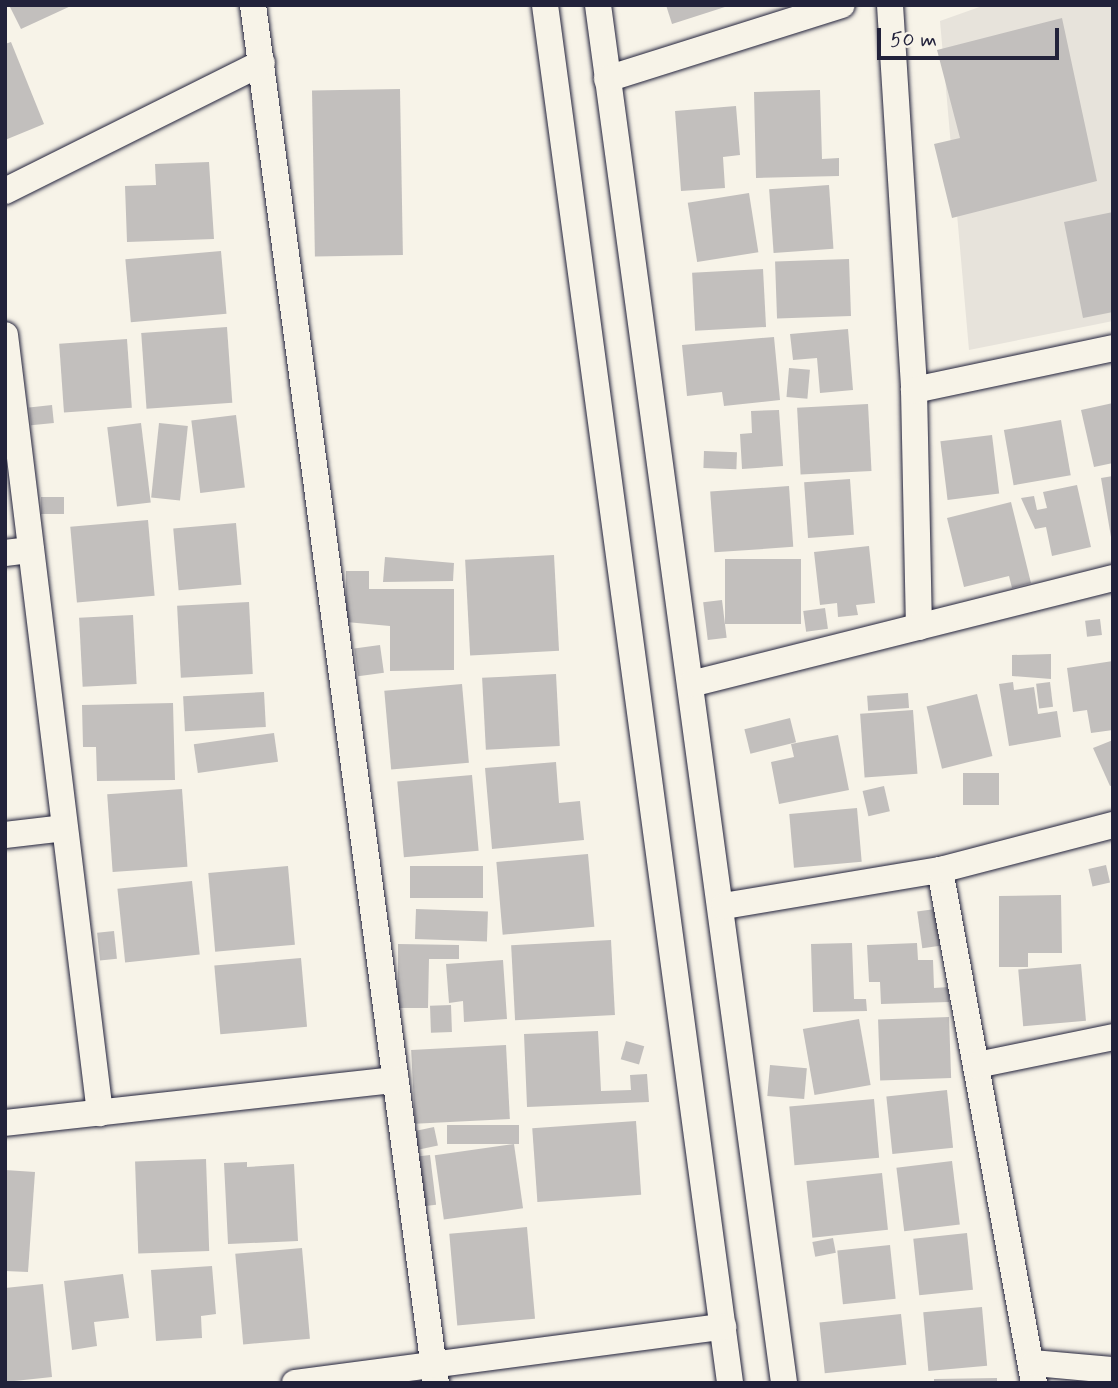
<!DOCTYPE html>
<style>
body{margin:0}
#map{position:relative;width:1118px;height:1388px;overflow:hidden;background:#f7f3e8;font-family:Mynerve,sans-serif}
div>[style]{position:absolute}
[style*='--x']{left:calc(var(--x)*1px);top:calc(var(--y)*1px);width:calc(var(--w)*1px);rotate:calc(var(--a)*1deg)}
.built>*{inset:0;background:#e7e3db}
.building>*{inset:0;background:#c2bfbd;transform-origin:0 0}
.roads{filter:drop-shadow(0 0 2px #22223b) drop-shadow(0 0 2px #22223b)}
.minor>*{height:26px;margin:-13px;padding:0 13px;transform-origin:13px;border-radius:13px;background:#f7f3e8}
span{translate:-50% -50%;white-space:nowrap;text-align:center;line-height:1.15;-webkit-text-stroke:5px #f7f3e8;paint-order:stroke}
.frame{position:absolute;inset:0;border:7px solid #22223b;pointer-events:none}
.scale{position:absolute;left:877px;top:28px;width:182px;height:32px;box-sizing:border-box;border:4px solid #22223b;border-top:0;padding-left:9px;font-size:21px;line-height:24px;white-space:nowrap;color:#22223b;-webkit-text-stroke:5px #f7f3e8;paint-order:stroke}
</style>
<div id="map">
<div class="built">
<i style="clip-path:polygon(985px 5px,1113px 5px,1113px 321px,969px 350px,940px 21px)"></i>
</div>
<div class="building">
<i style="clip-path:polygon(9px 5px,73px 5px,21px 29px)"></i>
<i style="clip-path:polygon(666px 5px,728px 5px,728px 6px,672px 24px)"></i>
<i style="clip-path:polygon(1062px 18px,1097px 181px,952px 218px,934px 144px,960px 138px,937px 50px)"></i>
<i style="clip-path:polygon(11px 42px,44px 124px,5px 140px,5px 44px)"></i>
<i style="left:400px;top:89px;width:166px;height:88px;rotate:89deg"></i>
<i style="clip-path:polygon(820px 90px,822px 159px,839px 158px,839px 176px,756px 178px,754px 92px)"></i>
<i style="clip-path:polygon(736px 106px,740px 155px,723px 157px,725px 188px,681px 191px,675px 111px)"></i>
<i style="clip-path:polygon(209px 162px,214px 239px,127px 242px,125px 186px,156px 185px,155px 164px)"></i>
<i style="left:829px;top:185px;width:64px;height:60px;rotate:86deg"></i>
<i style="left:749px;top:193px;width:60px;height:62px;rotate:81deg"></i>
<i style="clip-path:polygon(1113px 212px,1113px 312px,1083px 318px,1064px 222px)"></i>
<i style="left:221px;top:251px;width:63px;height:96px;rotate:85deg"></i>
<i style="left:849px;top:259px;width:57px;height:74px;rotate:88deg"></i>
<i style="left:763px;top:269px;width:58px;height:71px;rotate:87deg"></i>
<i style="left:227px;top:327px;width:76px;height:86px;rotate:86deg"></i>
<i style="clip-path:polygon(848px 329px,853px 390px,820px 393px,817px 358px,793px 360px,790px 334px)"></i>
<i style="clip-path:polygon(774px 337px,780px 400px,724px 406px,722px 392px,687px 396px,682px 345px)"></i>
<i style="left:127px;top:339px;width:69px;height:68px;rotate:86deg"></i>
<i style="left:789px;top:368px;width:21px;height:29px;rotate:5deg"></i>
<i style="clip-path:polygon(1113px 403px,1113px 463px,1094px 467px,1081px 410px)"></i>
<i style="left:868px;top:404px;width:67px;height:71px;rotate:87deg"></i>
<i style="left:52px;top:405px;width:18px;height:23px;rotate:84deg"></i>
<i style="clip-path:polygon(779px 410px,783px 466px,742px 469px,740px 434px,752px 433px,751px 411px)"></i>
<i style="left:236px;top:415px;width:73px;height:45px;rotate:83deg"></i>
<i style="left:1061px;top:420px;width:56px;height:58px;rotate:80deg"></i>
<i style="left:141px;top:423px;width:80px;height:34px;rotate:83deg"></i>
<i style="left:159px;top:423px;width:29px;height:75px;rotate:6deg"></i>
<i style="left:992px;top:435px;width:59px;height:52px;rotate:83deg"></i>
<i style="left:704px;top:451px;width:33px;height:17px;rotate:2deg"></i>
<i style="clip-path:polygon(1113px 476px,1113px 537px,1111px 537px,1101px 478px)"></i>
<i style="left:850px;top:479px;width:56px;height:46px;rotate:86deg"></i>
<i style="clip-path:polygon(1077px 485px,1091px 547px,1052px 556px,1046px 527px,1035px 529px,1021px 498px,1034px 496px,1037px 510px,1047px 508px,1043px 492px)"></i>
<i style="left:789px;top:486px;width:61px;height:79px;rotate:86deg"></i>
<i style="left:41px;top:497px;width:23px;height:17px"></i>
<i style="clip-path:polygon(1011px 502px,1031px 583px,1012px 588px,1009px 576px,964px 587px,947px 518px)"></i>
<i style="left:148px;top:520px;width:76px;height:78px;rotate:85deg"></i>
<i style="left:236px;top:523px;width:62px;height:63px;rotate:85deg"></i>
<i style="clip-path:polygon(869px 546px,875px 603px,856px 605px,858px 615px,838px 617px,837px 603px,820px 605px,814px 552px)"></i>
<i style="left:554px;top:555px;width:96px;height:89px;rotate:87deg"></i>
<i style="clip-path:polygon(385px 557px,454px 563px,453px 581px,383px 582px)"></i>
<i style="left:801px;top:559px;width:65px;height:76px;rotate:90deg"></i>
<i style="clip-path:polygon(346px 571px,369px 571px,369px 589px,454px 589px,454px 670px,390px 671px,390px 626px,346px 622px)"></i>
<i style="left:722px;top:600px;width:38px;height:19px;rotate:83deg"></i>
<i style="left:249px;top:602px;width:72px;height:72px;rotate:87deg"></i>
<i style="left:825px;top:608px;width:21px;height:22px;rotate:82deg"></i>
<i style="left:133px;top:615px;width:69px;height:54px;rotate:87deg"></i>
<i style="left:1100px;top:619px;width:16px;height:15px;rotate:83deg"></i>
<i style="left:380px;top:645px;width:28px;height:26px;rotate:82deg"></i>
<i style="clip-path:polygon(1051px 654px,1051px 679px,1012px 676px,1012px 655px)"></i>
<i style="clip-path:polygon(1113px 661px,1113px 730px,1091px 733px,1087px 710px,1073px 712px,1067px 668px)"></i>
<i style="left:556px;top:674px;width:72px;height:74px;rotate:87deg"></i>
<i style="clip-path:polygon(1013px 682px,1014px 690px,1034px 687px,1038px 714px,1057px 711px,1061px 737px,1009px 746px,999px 684px)"></i>
<i style="left:1050px;top:682px;width:25px;height:14px;rotate:83deg"></i>
<i style="left:462px;top:684px;width:79px;height:78px;rotate:85deg"></i>
<i style="left:264px;top:692px;width:35px;height:81px;rotate:87deg"></i>
<i style="left:908px;top:693px;width:15px;height:41px;rotate:86deg"></i>
<i style="left:977px;top:694px;width:64px;height:52px;rotate:76deg"></i>
<i style="clip-path:polygon(173px 703px,175px 780px,97px 781px,96px 747px,83px 747px,82px 705px)"></i>
<i style="left:913px;top:710px;width:64px;height:53px;rotate:86deg"></i>
<i style="left:790px;top:718px;width:25px;height:47px;rotate:76deg"></i>
<i style="left:274px;top:733px;width:29px;height:81px;rotate:82deg"></i>
<i style="clip-path:polygon(838px 735px,849px 790px,779px 804px,771px 762px,794px 757px,791px 744px)"></i>
<i style="clip-path:polygon(1113px 740px,1113px 785px,1110px 786px,1093px 748px)"></i>
<i style="clip-path:polygon(556px 762px,559px 803px,580px 801px,584px 840px,492px 849px,485px 768px)"></i>
<i style="left:963px;top:773px;width:36px;height:32px"></i>
<i style="left:472px;top:775px;width:76px;height:75px;rotate:85deg"></i>
<i style="left:884px;top:786px;width:26px;height:22px;rotate:77deg"></i>
<i style="left:182px;top:789px;width:78px;height:75px;rotate:86deg"></i>
<i style="left:857px;top:808px;width:54px;height:68px;rotate:85deg"></i>
<i style="left:588px;top:854px;width:73px;height:92px;rotate:85deg"></i>
<i style="left:1106px;top:865px;width:18px;height:18px;rotate:77deg"></i>
<i style="left:288px;top:866px;width:79px;height:80px;rotate:85deg"></i>
<i style="left:483px;top:866px;width:32px;height:73px;rotate:90deg"></i>
<i style="left:192px;top:881px;width:74px;height:75px;rotate:84deg"></i>
<i style="clip-path:polygon(1061px 895px,1062px 953px,1028px 953px,1028px 967px,999px 967px,999px 896px)"></i>
<i style="left:416px;top:909px;width:72px;height:30px;rotate:2deg"></i>
<i style="left:935px;top:909px;width:37px;height:18px;rotate:82deg"></i>
<i style="left:114px;top:931px;width:28px;height:17px;rotate:84deg"></i>
<i style="left:611px;top:940px;width:75px;height:100px;rotate:87deg"></i>
<i style="clip-path:polygon(852px 943px,854px 999px,866px 999px,867px 1011px,813px 1012px,811px 944px)"></i>
<i style="clip-path:polygon(917px 943px,918px 960px,933px 960px,934px 988px,949px 987px,949px 1002px,881px 1004px,880px 982px,869px 982px,867px 945px)"></i>
<i style="clip-path:polygon(398px 944px,459px 945px,459px 959px,429px 959px,428px 1008px,398px 1008px)"></i>
<i style="left:301px;top:958px;width:69px;height:87px;rotate:85deg"></i>
<i style="clip-path:polygon(503px 960px,507px 1019px,464px 1022px,463px 1001px,449px 1003px,446px 964px)"></i>
<i style="left:1081px;top:964px;width:57px;height:63px;rotate:85deg"></i>
<i style="left:451px;top:1005px;width:27px;height:21px;rotate:88deg"></i>
<i style="left:949px;top:1017px;width:61px;height:71px;rotate:88deg"></i>
<i style="left:859px;top:1019px;width:67px;height:57px;rotate:80deg"></i>
<i style="clip-path:polygon(598px 1031px,601px 1091px,631px 1090px,630px 1075px,647px 1074px,649px 1102px,527px 1107px,524px 1034px)"></i>
<i style="left:626px;top:1041px;width:19px;height:19px;rotate:16deg"></i>
<i style="left:506px;top:1045px;width:74px;height:95px;rotate:87deg"></i>
<i style="left:770px;top:1065px;width:37px;height:31px;rotate:5deg"></i>
<i style="left:947px;top:1090px;width:58px;height:61px;rotate:84deg"></i>
<i style="left:874px;top:1099px;width:59px;height:85px;rotate:85deg"></i>
<i style="left:636px;top:1121px;width:74px;height:104px;rotate:86deg"></i>
<i style="left:519px;top:1125px;width:19px;height:72px;rotate:90deg"></i>
<i style="left:434px;top:1127px;width:19px;height:30px;rotate:78deg"></i>
<i style="left:514px;top:1144px;width:65px;height:80px;rotate:82deg"></i>
<i style="left:430px;top:1155px;width:50px;height:17px;rotate:83deg"></i>
<i style="left:206px;top:1159px;width:92px;height:71px;rotate:88deg"></i>
<i style="left:952px;top:1161px;width:64px;height:56px;rotate:83deg"></i>
<i style="clip-path:polygon(247px 1162px,247px 1167px,294px 1164px,298px 1241px,228px 1244px,224px 1163px)"></i>
<i style="clip-path:polygon(5px 1170px,35px 1172px,28px 1272px,5px 1271px)"></i>
<i style="left:882px;top:1173px;width:57px;height:76px;rotate:84deg"></i>
<i style="left:527px;top:1227px;width:92px;height:78px;rotate:85deg"></i>
<i style="left:967px;top:1233px;width:57px;height:54px;rotate:84deg"></i>
<i style="left:833px;top:1238px;width:15px;height:21px;rotate:79deg"></i>
<i style="left:890px;top:1245px;width:54px;height:53px;rotate:84deg"></i>
<i style="left:302px;top:1248px;width:91px;height:67px;rotate:85deg"></i>
<i style="clip-path:polygon(212px 1266px,216px 1314px,201px 1316px,202px 1338px,156px 1341px,151px 1270px)"></i>
<i style="clip-path:polygon(123px 1274px,129px 1318px,94px 1322px,97px 1346px,72px 1350px,64px 1281px)"></i>
<i style="clip-path:polygon(43px 1284px,52px 1377px,5px 1382px,5px 1288px)"></i>
<i style="left:982px;top:1307px;width:59px;height:59px;rotate:85deg"></i>
<i style="left:901px;top:1314px;width:51px;height:82px;rotate:84deg"></i>
<i style="clip-path:polygon(997px 1378px,997px 1383px,934px 1383px,934px 1379px)"></i>
</div>
<div class="roads">
<div class="minor">
<i style="--x:253;--y:5;--w:1390;--a:82.44"></i>
<i style="--x:545;--y:5;--w:1390;--a:82.35"></i>
<i style="--x:598;--y:5;--w:1390;--a:82.31"></i>
<i style="--x:890;--y:5;--w:386;--a:86.4"></i>
<i style="--x:914;--y:390;--w:237;--a:88.8"></i>
<i style="--x:607;--y:79;--w:246;--a:-17.5"></i>
<i style="--x:5;--y:191;--w:287;--a:-26.5"></i>
<i style="--x:5;--y:335;--w:784;--a:83.04"></i>
<i style="--x:914;--y:390;--w:203;--a:-11.9"></i>
<i style="--x:5;--y:553;--w:26;--a:-7"></i>
<i style="--x:691;--y:684;--w:435;--a:-14.1"></i>
<i style="--x:5;--y:835;--w:60;--a:-6.7"></i>
<i style="--x:940;--y:870;--w:522;--a:79.62"></i>
<i style="--x:724;--y:906;--w:219;--a:-9.5"></i>
<i style="--x:940;--y:870;--w:179;--a:-14.6"></i>
<i style="--x:977;--y:1065;--w:139;--a:-11.6"></i>
<i style="--x:5;--y:1123;--w:393;--a:-6.3"></i>
<i style="--x:1034;--y:1363;--w:79;--a:5.1"></i>
<i style="--x:295;--y:1383;--w:432;--a:-7.5"></i>
</div>
</div>
<div class="frame"></div>
<div class="scale">50 m</div>
</div>
